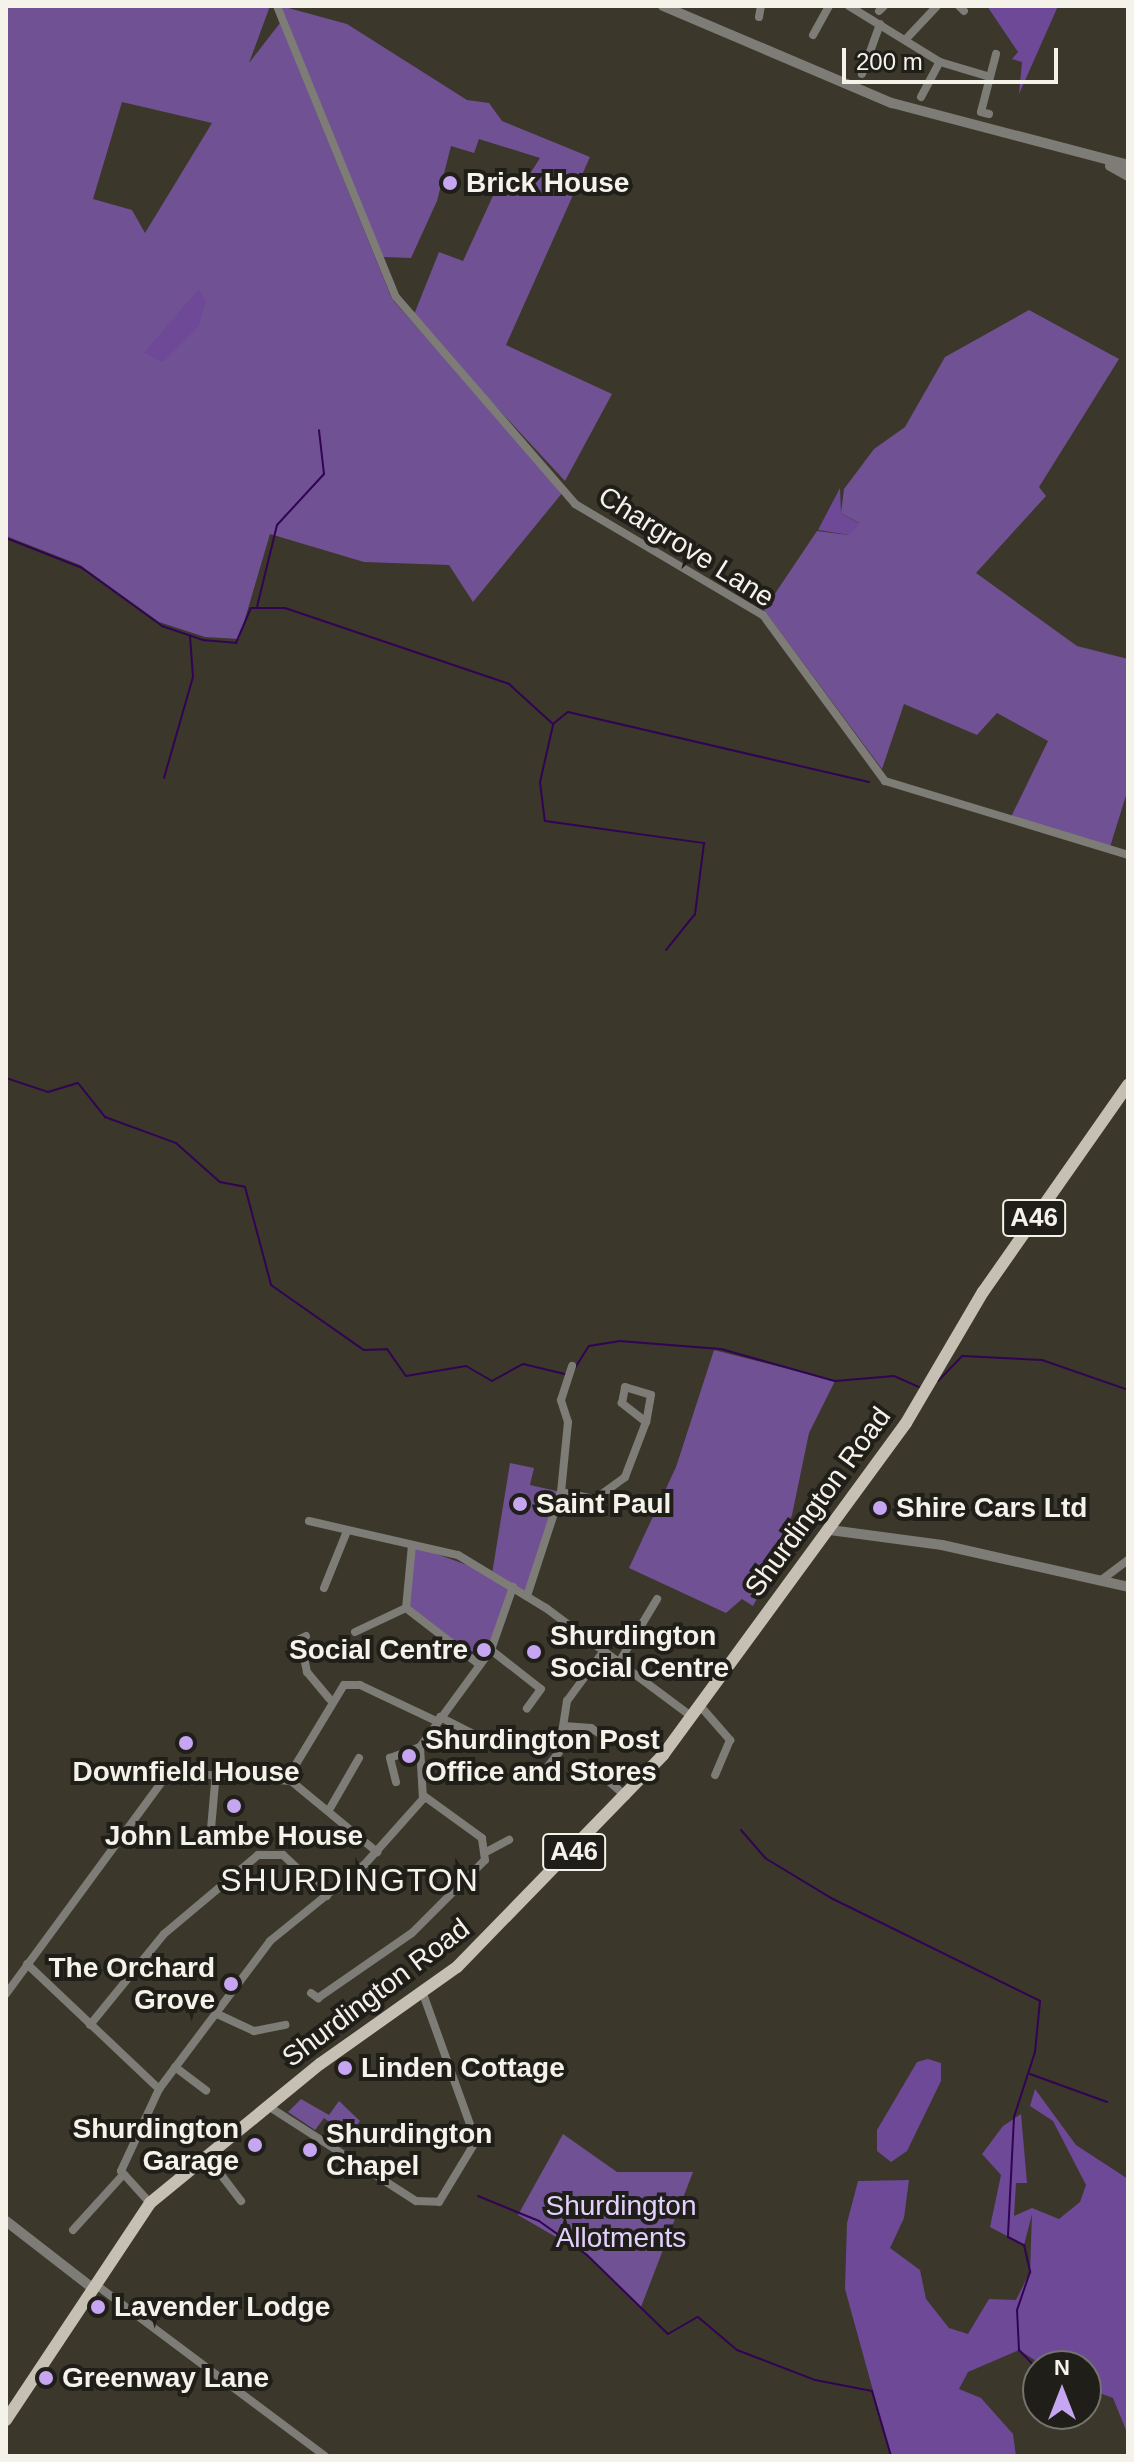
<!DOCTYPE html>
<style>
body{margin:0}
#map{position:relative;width:1134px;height:2462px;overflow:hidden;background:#3b372a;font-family:Arial,sans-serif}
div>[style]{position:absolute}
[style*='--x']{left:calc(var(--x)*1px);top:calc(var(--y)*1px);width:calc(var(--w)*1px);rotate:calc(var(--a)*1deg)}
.green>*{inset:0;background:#705194}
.forest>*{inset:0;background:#6e4997}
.stream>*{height:2px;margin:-1px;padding:0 1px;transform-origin:1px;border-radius:1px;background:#310453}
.minor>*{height:8px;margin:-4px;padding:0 4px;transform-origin:4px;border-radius:4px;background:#7e7c76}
.tertiary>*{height:10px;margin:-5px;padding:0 5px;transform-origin:5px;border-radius:5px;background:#7e7c76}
.primary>*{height:12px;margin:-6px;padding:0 6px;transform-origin:6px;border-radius:6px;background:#c5c0b3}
.dots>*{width:22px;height:22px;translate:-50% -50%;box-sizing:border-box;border:4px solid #201e19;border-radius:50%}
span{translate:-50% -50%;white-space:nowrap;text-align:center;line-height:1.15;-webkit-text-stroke:8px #201e19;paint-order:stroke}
.shield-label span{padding:2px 6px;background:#201e19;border:2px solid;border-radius:6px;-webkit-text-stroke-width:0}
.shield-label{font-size:26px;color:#f5f2ea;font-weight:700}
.poi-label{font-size:28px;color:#f5f2ea;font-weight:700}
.left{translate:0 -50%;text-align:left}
.right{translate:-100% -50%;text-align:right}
.street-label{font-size:28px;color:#f5f2ea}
.park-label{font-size:28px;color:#e3d1fd}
.quarter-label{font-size:32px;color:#f5f2ea;letter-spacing:2px}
.frame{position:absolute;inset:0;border:8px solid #f5f2ea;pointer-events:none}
.north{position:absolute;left:1022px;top:2350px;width:80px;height:80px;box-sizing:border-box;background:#201e19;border:2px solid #75736d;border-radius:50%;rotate:0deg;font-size:22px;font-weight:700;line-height:32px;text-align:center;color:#f5f2ea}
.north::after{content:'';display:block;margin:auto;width:28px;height:36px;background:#c6a6f0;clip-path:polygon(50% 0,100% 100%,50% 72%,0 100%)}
.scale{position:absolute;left:842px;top:48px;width:216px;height:36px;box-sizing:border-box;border:4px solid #f5f2ea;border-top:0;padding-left:10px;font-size:24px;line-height:28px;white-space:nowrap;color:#f5f2ea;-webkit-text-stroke:6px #201e19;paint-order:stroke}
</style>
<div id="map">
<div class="green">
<i style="clip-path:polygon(evenodd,6px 6px,270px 6px,249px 63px,280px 23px,392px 299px,563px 492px,473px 602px,449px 565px,364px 562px,270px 534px,239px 639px,205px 637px,159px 622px,80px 565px,6px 536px,6px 6px,122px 102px,212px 123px,145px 233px,132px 210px,93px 199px,122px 102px)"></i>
<i style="clip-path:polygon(281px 6px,347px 24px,467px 100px,489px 103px,502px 121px,590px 157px,506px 345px,612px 394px,565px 481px,413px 317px,439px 252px,463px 261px,498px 185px,521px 188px,540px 158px,479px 139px,474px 153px,451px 146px,437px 201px,411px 258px,383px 257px)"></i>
<i style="clip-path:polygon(1029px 310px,1119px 359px,1039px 487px,1046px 496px,976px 573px,1077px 646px,1128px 659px,1128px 789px,1110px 847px,1010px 819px,1048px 741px,997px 713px,977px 735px,904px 704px,882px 769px,764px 610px,817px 531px,848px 535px,859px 523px,841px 513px,844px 489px,874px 449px,905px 427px,945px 357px)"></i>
<i style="clip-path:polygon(714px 1350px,835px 1381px,809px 1433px,792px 1515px,765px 1584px,753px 1606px,742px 1599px,726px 1613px,629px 1568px,676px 1467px)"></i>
<i style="clip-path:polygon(510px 1463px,534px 1468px,530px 1485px,561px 1492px,527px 1596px,514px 1588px,491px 1650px,465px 1652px,410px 1612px,405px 1583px,412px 1545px,492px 1574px)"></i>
<i style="clip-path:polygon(301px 2099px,329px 2115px,339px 2101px,360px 2121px,349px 2136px,324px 2118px,315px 2130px,288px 2112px)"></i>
<i style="clip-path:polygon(563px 2134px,617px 2172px,693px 2172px,641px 2307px,587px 2255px,518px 2215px)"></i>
</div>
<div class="forest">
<i style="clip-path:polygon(987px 6px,1058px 6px,1019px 94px,1022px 62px,1012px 59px,1018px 52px)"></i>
<i style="clip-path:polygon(199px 289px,206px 301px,198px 327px,163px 362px,144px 353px)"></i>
<i style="clip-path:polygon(840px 488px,841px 513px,860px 524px,849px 535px,818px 530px)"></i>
<i style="clip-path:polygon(928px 2059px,941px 2063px,941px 2081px,907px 2151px,891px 2162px,877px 2151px,877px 2130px,917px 2062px)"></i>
<i style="clip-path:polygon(1035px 2089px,1076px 2145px,1128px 2179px,1128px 2435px,1113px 2398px,1086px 2388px,1086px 2366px,1044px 2366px,1019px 2350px,968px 2372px,959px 2389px,981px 2398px,1013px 2434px,1016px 2456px,891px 2456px,845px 2289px,847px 2223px,858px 2181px,909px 2180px,904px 2218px,890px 2248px,920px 2270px,926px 2299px,949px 2328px,968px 2334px,989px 2299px,1016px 2300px,1030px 2272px,1032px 2214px,1024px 2245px,990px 2227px,1001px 2175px,982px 2154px,1003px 2126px,1021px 2114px,1027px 2183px,1016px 2183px,1014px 2216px,1032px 2208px,1059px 2219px,1080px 2202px,1086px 2185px,1053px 2121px,1030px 2106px)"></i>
</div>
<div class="stream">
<i style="--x:6;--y:538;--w:82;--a:21.5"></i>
<i style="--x:82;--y:568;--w:99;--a:35.9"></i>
<i style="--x:162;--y:626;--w:43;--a:18.9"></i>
<i style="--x:203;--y:640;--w:33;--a:5"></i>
<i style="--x:236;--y:643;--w:38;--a:-67"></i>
<i style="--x:251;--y:608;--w:34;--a:0"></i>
<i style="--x:285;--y:608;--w:237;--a:18.7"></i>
<i style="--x:509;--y:684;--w:59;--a:42.3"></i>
<i style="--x:553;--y:724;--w:19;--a:-39"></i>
<i style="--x:568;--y:712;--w:309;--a:13.1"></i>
<i style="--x:257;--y:607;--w:84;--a:-76.3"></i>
<i style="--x:277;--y:525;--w:69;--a:-47.3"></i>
<i style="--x:324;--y:474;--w:44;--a:-96.5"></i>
<i style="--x:553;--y:725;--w:58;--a:102.8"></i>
<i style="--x:540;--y:782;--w:39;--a:83"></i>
<i style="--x:545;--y:821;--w:161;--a:7.9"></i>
<i style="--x:704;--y:843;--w:72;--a:97.2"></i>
<i style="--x:695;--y:914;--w:46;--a:128.9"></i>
<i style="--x:164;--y:778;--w:105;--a:-74"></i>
<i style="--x:193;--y:677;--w:41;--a:-94.2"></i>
<i style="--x:6;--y:1078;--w:44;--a:18.4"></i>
<i style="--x:48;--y:1092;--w:31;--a:-17"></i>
<i style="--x:78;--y:1083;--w:43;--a:51.5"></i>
<i style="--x:105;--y:1117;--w:76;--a:20.1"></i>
<i style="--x:176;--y:1143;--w:59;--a:41.6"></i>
<i style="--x:220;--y:1182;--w:25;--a:11"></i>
<i style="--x:245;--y:1187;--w:101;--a:75.1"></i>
<i style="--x:271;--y:1285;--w:113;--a:35"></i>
<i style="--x:364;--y:1350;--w:23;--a:-2"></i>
<i style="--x:387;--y:1349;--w:33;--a:55"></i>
<i style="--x:406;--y:1376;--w:61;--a:-9.5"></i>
<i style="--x:466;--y:1366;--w:30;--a:30"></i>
<i style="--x:492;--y:1381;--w:35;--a:-29"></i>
<i style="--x:523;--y:1364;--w:43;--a:13.4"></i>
<i style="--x:575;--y:1368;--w:26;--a:-58"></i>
<i style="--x:589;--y:1346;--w:30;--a:-9"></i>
<i style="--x:619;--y:1341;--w:102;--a:4.5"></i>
<i style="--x:721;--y:1349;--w:118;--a:15.7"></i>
<i style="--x:835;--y:1381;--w:59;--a:-4.8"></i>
<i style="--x:894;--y:1376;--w:30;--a:24"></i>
<i style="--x:938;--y:1381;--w:35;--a:-46"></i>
<i style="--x:962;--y:1356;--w:80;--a:2.9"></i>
<i style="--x:1042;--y:1360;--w:91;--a:19.2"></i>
<i style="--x:741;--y:1830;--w:37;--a:49"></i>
<i style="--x:765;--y:1858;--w:77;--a:31.2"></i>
<i style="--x:831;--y:1898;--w:233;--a:26.2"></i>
<i style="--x:1040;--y:2001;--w:51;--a:95.6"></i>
<i style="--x:1035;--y:2052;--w:68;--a:107.9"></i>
<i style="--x:1014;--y:2117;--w:120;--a:92.9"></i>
<i style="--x:1008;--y:2237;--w:18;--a:27"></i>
<i style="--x:1024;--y:2245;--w:28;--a:77"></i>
<i style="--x:1030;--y:2272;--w:40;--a:108.9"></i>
<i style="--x:1017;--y:2310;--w:40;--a:87.1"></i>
<i style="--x:1019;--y:2350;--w:28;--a:46"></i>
<i style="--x:1030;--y:2074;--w:82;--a:20"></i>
<i style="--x:478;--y:2196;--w:66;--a:22.3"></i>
<i style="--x:539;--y:2221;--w:59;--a:35.3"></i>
<i style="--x:587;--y:2255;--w:113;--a:44.3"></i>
<i style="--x:668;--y:2334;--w:34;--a:-30"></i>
<i style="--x:698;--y:2317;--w:51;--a:40.2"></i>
<i style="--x:737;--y:2350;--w:84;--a:21"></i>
<i style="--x:815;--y:2380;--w:58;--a:10.9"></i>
<i style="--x:872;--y:2391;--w:68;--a:73.7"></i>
</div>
<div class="minor">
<i style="--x:277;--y:6;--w:314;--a:67.8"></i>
<i style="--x:396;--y:297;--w:274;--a:49.1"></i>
<i style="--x:575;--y:504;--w:218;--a:30.6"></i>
<i style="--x:763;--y:615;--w:206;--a:53.7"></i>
<i style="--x:885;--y:781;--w:254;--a:16.9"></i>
<i style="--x:849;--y:6;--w:107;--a:31.6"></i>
<i style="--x:940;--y:62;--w:52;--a:16.7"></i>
<i style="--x:959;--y:6;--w:7;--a:45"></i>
<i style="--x:879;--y:11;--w:7;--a:-45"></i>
<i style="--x:759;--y:17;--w:11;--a:-80"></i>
<i style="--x:813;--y:35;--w:33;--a:-61"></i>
<i style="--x:906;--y:39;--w:45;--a:-46.8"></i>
<i style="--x:862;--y:74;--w:53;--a:-70.2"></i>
<i style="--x:921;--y:97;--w:40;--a:-62"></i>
<i style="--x:989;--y:114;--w:8;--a:-166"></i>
<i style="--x:981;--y:112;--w:60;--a:-75.5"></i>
<i style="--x:561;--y:1492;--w:35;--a:12"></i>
<i style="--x:595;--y:1499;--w:37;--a:-36"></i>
<i style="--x:625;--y:1477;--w:59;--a:-69.1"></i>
<i style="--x:646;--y:1422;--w:31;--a:-142"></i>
<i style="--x:622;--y:1403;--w:16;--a:-79"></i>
<i style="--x:625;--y:1387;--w:27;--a:17"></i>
<i style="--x:651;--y:1395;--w:27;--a:100"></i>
<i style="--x:309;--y:1521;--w:153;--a:12.9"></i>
<i style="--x:458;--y:1555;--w:103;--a:31.1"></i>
<i style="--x:546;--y:1608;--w:182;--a:36.7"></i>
<i style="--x:412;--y:1545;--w:63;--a:95.4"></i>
<i style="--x:406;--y:1608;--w:93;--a:37.6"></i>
<i style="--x:1100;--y:1581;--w:35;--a:-37"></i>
<i style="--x:324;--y:1588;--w:61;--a:-68"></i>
<i style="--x:527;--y:1596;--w:109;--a:-71.9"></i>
<i style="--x:561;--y:1492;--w:70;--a:-84.3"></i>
<i style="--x:568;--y:1422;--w:23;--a:-108"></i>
<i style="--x:561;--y:1400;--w:36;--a:-72"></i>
<i style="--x:355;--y:1632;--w:56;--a:-25.2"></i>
<i style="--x:306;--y:1636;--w:7;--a:153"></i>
<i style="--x:300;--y:1639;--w:34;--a:78"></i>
<i style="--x:307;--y:1672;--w:35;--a:50"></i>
<i style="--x:491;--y:1650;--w:63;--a:38"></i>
<i style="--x:541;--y:1689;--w:24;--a:126"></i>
<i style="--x:618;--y:1664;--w:76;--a:-59"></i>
<i style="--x:702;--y:1708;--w:43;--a:48.8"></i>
<i style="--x:730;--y:1740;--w:38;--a:113"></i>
<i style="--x:440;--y:1717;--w:36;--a:27"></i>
<i style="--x:564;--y:1726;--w:27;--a:4"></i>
<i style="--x:591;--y:1728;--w:22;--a:34"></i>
<i style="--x:530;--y:1773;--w:10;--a:37"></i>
<i style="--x:538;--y:1779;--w:34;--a:-52"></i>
<i style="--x:559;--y:1752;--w:52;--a:-81.1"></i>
<i style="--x:567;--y:1701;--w:61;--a:-53.7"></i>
<i style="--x:605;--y:1778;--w:28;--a:41"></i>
<i style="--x:287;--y:1779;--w:110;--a:-58.8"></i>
<i style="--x:344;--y:1685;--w:16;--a:0"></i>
<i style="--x:360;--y:1685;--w:84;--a:25.3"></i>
<i style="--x:396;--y:1782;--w:25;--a:-104"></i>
<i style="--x:390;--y:1758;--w:32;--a:-20"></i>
<i style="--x:329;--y:1810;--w:60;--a:-60"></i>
<i style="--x:211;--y:1829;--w:57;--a:-85"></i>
<i style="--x:488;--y:1851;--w:24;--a:-28"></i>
<i style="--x:27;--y:1964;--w:182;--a:43.4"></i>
<i style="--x:311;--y:1993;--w:9;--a:36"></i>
<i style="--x:318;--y:1998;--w:114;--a:-34.7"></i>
<i style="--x:412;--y:1933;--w:103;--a:-45"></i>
<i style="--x:485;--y:1860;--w:22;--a:-98"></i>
<i style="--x:482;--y:1838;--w:72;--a:-144.1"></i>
<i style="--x:6;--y:1994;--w:275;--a:-53.7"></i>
<i style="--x:169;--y:1772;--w:122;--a:4.2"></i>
<i style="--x:291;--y:1781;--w:112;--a:39.5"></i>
<i style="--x:215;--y:2013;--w:43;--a:24.8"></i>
<i style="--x:254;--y:2031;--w:32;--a:-11"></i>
<i style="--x:90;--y:2025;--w:117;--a:-50.9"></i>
<i style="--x:164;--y:1934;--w:123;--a:-40"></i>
<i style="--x:258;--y:1855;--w:25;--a:0"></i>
<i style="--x:283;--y:1855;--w:60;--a:43"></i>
<i style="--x:175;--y:2067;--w:39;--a:37"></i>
<i style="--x:268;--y:2106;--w:176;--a:32.7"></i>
<i style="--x:416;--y:2201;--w:23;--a:2"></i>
<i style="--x:439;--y:2202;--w:71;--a:-58.8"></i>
<i style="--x:476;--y:2141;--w:156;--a:-109.8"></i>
<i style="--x:206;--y:2155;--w:58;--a:52.7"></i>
<i style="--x:150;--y:2203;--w:43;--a:-132.2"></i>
<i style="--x:121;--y:2171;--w:90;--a:-65.1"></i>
<i style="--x:159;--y:2089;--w:185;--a:-53.1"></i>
<i style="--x:270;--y:1941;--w:122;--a:-39"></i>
<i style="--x:365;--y:1864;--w:87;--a:-48.3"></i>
<i style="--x:423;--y:1799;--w:52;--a:-93.3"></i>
<i style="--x:420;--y:1747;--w:120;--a:-53.8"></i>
<i style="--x:491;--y:1650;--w:67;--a:-70.8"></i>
<i style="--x:73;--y:2230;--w:72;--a:-47.8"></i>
<i style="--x:95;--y:2284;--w:287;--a:36.8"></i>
</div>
<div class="tertiary">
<i style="--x:663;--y:6;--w:249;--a:23"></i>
<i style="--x:892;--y:103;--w:244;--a:14.7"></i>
<i style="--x:1110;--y:166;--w:21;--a:29"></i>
<i style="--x:830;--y:1530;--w:113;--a:7.6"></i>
<i style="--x:942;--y:1545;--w:191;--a:12.7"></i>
<i style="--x:6;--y:2221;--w:108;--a:37.8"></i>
</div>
<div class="primary">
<i style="--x:6;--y:2420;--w:260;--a:-56.4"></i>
<i style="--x:150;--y:2203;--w:220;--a:-39.3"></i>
<i style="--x:320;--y:2064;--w:168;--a:-35.3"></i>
<i style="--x:457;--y:1967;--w:296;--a:-45.8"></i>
<i style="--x:663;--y:1755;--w:411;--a:-53.8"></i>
<i style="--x:906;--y:1423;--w:152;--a:-59.6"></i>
<i style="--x:983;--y:1292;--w:253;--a:-55"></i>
</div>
<div class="dots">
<i style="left:450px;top:183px;background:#c6a6f0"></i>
<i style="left:520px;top:1504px;background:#c6a6f0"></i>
<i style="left:880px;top:1508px;background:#c6a6f0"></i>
<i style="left:484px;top:1650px;background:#c6a6f0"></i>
<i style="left:534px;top:1652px;background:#c6a6f0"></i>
<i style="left:186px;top:1743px;background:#c6a6f0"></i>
<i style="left:409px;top:1756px;background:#c6a6f0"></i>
<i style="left:234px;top:1806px;background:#c6a6f0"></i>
<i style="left:231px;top:1984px;background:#c6a6f0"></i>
<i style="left:345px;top:2068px;background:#c6a6f0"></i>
<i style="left:255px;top:2145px;background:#c6a6f0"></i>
<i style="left:310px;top:2150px;background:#c6a6f0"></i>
<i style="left:98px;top:2307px;background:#c6a6f0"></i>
<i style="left:46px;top:2378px;background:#c6a6f0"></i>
</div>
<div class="shield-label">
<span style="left:1034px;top:1218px">A46</span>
<span style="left:574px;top:1852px">A46</span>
</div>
<div class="poi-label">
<span class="left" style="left:466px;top:183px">Brick House</span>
<span class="left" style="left:536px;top:1504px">Saint Paul</span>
<span class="left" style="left:896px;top:1508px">Shire Cars Ltd</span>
<span class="left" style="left:550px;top:1652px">Shurdington<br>Social Centre</span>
<span class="right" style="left:468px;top:1650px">Social Centre</span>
<span class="left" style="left:425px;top:1756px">Shurdington Post<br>Office and Stores</span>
<span style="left:186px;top:1772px">Downfield House</span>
<span style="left:234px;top:1836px">John Lambe House</span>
<span class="right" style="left:215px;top:1984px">The Orchard<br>Grove</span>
<span class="left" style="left:361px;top:2068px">Linden Cottage</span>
<span class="right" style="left:239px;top:2145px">Shurdington<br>Garage</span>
<span class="left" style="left:326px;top:2150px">Shurdington<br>Chapel</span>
<span class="left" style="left:114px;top:2307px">Lavender Lodge</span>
<span class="left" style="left:62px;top:2378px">Greenway Lane</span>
</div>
<div class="street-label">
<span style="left:686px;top:547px;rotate:32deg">Chargrove Lane</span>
<span style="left:818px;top:1502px;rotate:-54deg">Shurdington Road</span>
<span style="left:376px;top:1993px;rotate:-37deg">Shurdington Road</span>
</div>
<div class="park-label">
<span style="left:621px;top:2222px">Shurdington<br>Allotments</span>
</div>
<div class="quarter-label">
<span style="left:350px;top:1880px">SHURDINGTON</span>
</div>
<div class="frame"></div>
<div class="north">N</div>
<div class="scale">200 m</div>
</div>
